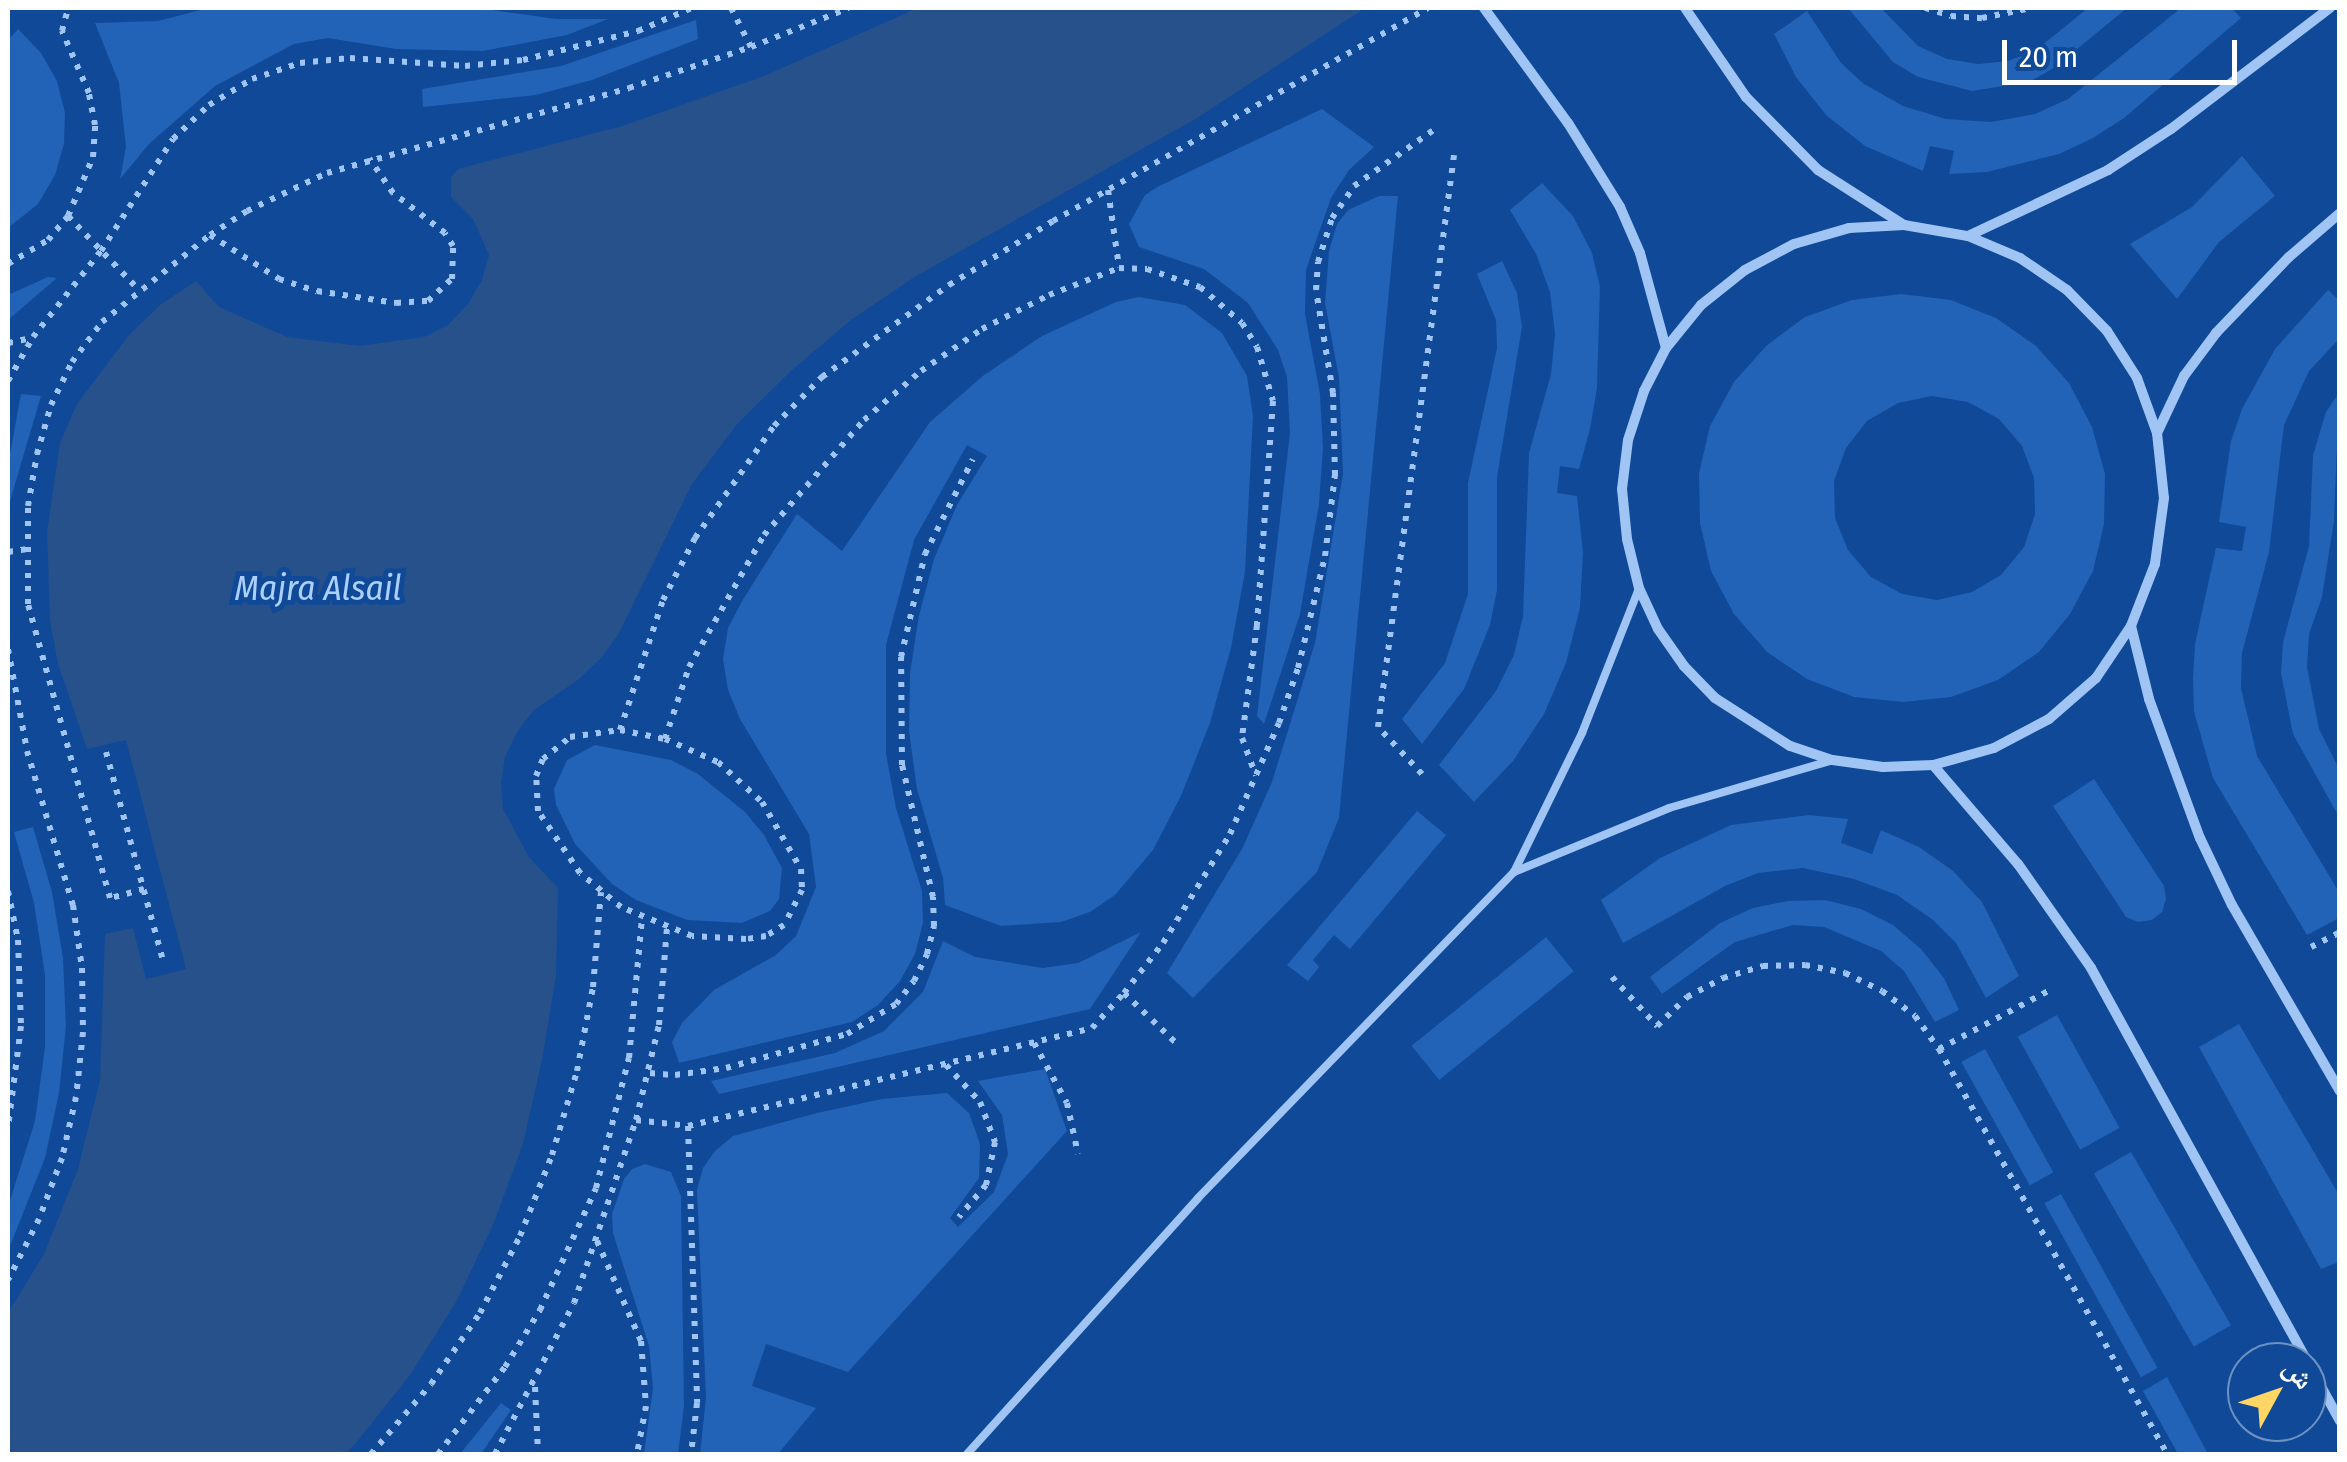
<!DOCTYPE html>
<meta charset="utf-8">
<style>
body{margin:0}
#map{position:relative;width:2347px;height:1462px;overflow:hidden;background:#0f4998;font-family:"Fira Sans Condensed","Noto Naskh Arabic",sans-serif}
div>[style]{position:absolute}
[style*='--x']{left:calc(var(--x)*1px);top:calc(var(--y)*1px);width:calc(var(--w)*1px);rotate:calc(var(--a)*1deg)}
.green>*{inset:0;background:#2262b7;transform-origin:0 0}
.water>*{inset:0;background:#26518b}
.path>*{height:6px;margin-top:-3px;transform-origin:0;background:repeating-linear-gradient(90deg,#a0c5f4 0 5px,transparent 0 13px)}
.lane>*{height:8px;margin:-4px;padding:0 4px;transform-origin:4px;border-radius:4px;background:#a0c5f4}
.street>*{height:10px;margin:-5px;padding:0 5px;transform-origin:5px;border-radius:5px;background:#a0c5f4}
span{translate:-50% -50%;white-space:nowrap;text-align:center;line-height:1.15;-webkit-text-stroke:10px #0f4998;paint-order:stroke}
.water-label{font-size:35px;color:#accffb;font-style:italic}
.frame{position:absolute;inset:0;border:10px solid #fff;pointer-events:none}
.north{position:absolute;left:2227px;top:1342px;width:100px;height:100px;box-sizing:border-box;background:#0f4998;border:2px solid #6f92c1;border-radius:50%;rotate:50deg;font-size:28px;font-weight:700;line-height:40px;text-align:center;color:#fff}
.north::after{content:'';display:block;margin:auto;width:35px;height:45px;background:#ffd563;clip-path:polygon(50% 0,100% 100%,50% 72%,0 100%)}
.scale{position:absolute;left:2002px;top:40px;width:235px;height:45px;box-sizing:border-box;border:5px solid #fff;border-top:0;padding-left:12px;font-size:30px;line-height:35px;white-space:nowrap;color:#fff;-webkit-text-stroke:8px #0f4998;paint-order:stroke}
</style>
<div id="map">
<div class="green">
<i style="clip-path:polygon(208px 8px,478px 8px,556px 19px,608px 19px,567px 35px,483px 51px,396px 49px,328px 38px,294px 44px,215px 86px,149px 144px,120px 179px,126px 147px,119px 83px,95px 23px,158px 21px)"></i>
<i style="clip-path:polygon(1848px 8px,1881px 8px,1918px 46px,1947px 59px,1978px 64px,2008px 61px,2036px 50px,2088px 8px,2127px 8px,2054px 68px,2029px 82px,1972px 91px,1918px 77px,1893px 62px)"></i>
<i style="clip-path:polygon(2181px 8px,2232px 8px,2241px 18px,2124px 118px,2093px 138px,2059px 154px,1987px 172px,1949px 174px,1954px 151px,1930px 146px,1923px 171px,1865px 146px,1826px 115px,1796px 77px,1774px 34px,1807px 11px,1841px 63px,1864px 84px,1903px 106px,1946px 119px,1991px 122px,2035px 114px,2068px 99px)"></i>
<i style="clip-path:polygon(696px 20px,698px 39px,592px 80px,536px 95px,423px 107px,422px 89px,561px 66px)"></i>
<i style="clip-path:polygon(18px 29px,41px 53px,57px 81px,65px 113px,64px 144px,55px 175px,38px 204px,8px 228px,8px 40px)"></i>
<i style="clip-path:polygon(1322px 109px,1374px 147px,1349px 170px,1331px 198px,1306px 270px,1305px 314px,1320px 394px,1323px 448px,1319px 504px,1300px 614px,1264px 724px,1257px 716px,1290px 433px,1287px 377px,1278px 350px,1248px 303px,1204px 269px,1139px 247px,1129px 224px,1145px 195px,1159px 186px)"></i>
<i style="clip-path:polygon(2242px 156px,2275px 196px,2219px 242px,2177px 299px,2130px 244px,2192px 207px)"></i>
<i style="clip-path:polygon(1542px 183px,1573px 216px,1592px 253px,1600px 287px,1597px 388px,1590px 429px,1579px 469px,1560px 466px,1557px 493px,1577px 496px,1583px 552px,1580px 608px,1566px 663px,1544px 714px,1513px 761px,1474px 802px,1439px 765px,1496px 691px,1514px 655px,1523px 616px,1529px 453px,1551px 374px,1555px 334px,1550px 292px,1536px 254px,1510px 210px)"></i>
<i style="clip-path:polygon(1379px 196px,1398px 196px,1339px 818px,1317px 872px,1193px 998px,1167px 973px,1242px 849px,1272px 782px,1315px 643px,1343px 474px,1339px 378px,1325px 303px,1329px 251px,1337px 224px,1348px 210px)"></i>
<i style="clip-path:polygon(1502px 261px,1517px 293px,1522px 327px,1497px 477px,1497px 590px,1490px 625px,1464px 689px,1422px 744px,1402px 719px,1445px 663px,1468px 594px,1468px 483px,1497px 348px,1496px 320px,1477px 274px)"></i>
<i style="clip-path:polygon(48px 277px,57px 278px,8px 320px,8px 295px)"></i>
<i style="clip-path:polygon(2328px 290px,2339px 300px,2339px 339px,2309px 371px,2284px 425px,2269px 552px,2242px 653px,2241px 688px,2257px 756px,2339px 892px,2339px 918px,2307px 935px,2213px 778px,2194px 712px,2193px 678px,2195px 644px,2216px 548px,2242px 551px,2246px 527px,2219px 522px,2231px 441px,2242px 409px,2275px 349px)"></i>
<i style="clip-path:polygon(evenodd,1901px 294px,1951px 300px,1996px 318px,2036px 346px,2069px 383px,2092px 427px,2105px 474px,2104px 524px,2093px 571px,2070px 614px,2039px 652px,1998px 680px,1951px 697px,1903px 702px,1854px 697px,1807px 679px,1767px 652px,1734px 614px,1711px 571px,1700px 523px,1699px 473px,1710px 426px,1734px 382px,1766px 346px,1805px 317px,1852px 300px,1901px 294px,1932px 396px,1968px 402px,1999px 419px,2022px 446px,2034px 478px,2035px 514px,2024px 547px,2001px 575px,1972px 592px,1937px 600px,1902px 594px,1871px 577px,1848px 550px,1835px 518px,1834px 481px,1846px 448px,1867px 421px,1898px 403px,1932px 396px)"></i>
<i style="clip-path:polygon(1139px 297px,1185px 305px,1222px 333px,1247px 376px,1253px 416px,1245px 572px,1231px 648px,1210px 723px,1181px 796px,1153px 850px,1115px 895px,1090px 912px,1061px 922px,1001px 926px,945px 905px,943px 878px,917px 789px,909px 731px,910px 673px,919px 615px,934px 559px,957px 505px,987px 456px,967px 445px,914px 540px,886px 645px,886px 754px,896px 808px,922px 891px,923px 923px,915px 954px,900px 981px,878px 1005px,852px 1022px,679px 1063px,672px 1042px,682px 1023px,714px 990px,776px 955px,796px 936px,816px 887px,809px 834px,740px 719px,728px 690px,723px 659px,728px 628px,742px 601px,797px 514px,842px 551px,930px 422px,984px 375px,1042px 336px,1116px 302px)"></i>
<i style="clip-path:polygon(2339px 393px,2334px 521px,2322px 597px,2309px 634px,2307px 667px,2319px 729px,2339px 769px,2339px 817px,2293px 734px,2281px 673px,2283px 642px,2309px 546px,2313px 455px,2326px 412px)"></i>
<i style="clip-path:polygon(21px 394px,41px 396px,8px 508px,8px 465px)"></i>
<i style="clip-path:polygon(595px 745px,671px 760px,698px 774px,745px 812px,764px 835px,782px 868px,779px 899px,770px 911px,742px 923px,687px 920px,636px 900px,612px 884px,575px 844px,556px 805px,554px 789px,567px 760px)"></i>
<i style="clip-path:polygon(2094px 779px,2164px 886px,2166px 899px,2162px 912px,2152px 920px,2138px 922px,2126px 917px,2053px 806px)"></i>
<i style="clip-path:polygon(1417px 811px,1446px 835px,1350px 949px,1334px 935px,1313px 960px,1319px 967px,1308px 981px,1287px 965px)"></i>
<i style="clip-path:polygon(1809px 815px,1848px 819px,1841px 843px,1872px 854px,1881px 830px,1919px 847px,1953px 871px,1982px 902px,2019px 976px,1986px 998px,1956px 943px,1933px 920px,1897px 895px,1854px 879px,1803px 868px,1758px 873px,1725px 886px,1623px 943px,1601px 900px,1660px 858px,1731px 825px)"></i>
<i style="clip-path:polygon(33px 827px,52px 892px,63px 958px,66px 1026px,59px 1093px,45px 1158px,8px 1251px,8px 1207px,35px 1121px,45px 1047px,45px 975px,34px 903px,14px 832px)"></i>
<i style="clip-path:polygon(1825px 900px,1861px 909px,1893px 925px,1921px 949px,1944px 978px,1959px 1010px,1935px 1022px,1904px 971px,1881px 951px,1824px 927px,1793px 925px,1735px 942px,1662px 994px,1650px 977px,1720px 923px,1753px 908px,1788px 901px)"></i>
<i style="clip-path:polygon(1141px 932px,1090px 1009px,719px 1094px,711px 1081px,835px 1053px,884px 1031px,923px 992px,943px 941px,975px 957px,1043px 968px,1078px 963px)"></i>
<i style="left:1546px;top:937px;width:44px;height:173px;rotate:51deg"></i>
<i style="left:2057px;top:1015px;width:129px;height:45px;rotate:61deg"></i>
<i style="clip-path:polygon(2239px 1024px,2339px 1195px,2339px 1262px,2321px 1269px,2199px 1047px)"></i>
<i style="left:1985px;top:1049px;width:141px;height:27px;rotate:61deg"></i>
<i style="clip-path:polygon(1045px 1069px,1067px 1131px,848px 1372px,766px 1344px,752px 1386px,816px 1408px,778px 1454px,700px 1454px,706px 1397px,697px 1190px,703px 1168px,715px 1151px,733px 1136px,817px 1113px,882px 1099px,947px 1093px,969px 1113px,980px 1144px,979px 1178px,950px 1218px,958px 1227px,994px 1192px,1008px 1154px,1002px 1115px,978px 1081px)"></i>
<i style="left:2131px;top:1152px;width:200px;height:43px;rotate:60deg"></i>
<i style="clip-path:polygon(645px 1164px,671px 1172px,681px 1196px,684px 1406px,678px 1454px,644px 1454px,653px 1388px,649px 1346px,613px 1233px,612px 1214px,624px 1179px,632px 1169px)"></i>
<i style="left:2061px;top:1194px;width:199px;height:19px;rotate:61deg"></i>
<i style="clip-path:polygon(2167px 1377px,2208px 1454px,2178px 1454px,2143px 1391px)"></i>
<i style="clip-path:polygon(501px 1403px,511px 1410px,481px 1454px,460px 1454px)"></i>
</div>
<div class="water">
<i style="clip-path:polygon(918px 8px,1365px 8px,1197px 118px,916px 276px,851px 320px,793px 369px,738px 423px,692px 484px,618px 635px,601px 658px,579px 679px,533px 711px,517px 732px,505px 757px,501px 784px,503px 809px,529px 857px,558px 888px,556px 975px,542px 1060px,523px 1144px,493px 1225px,456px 1302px,410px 1375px,356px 1443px,345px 1454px,8px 1454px,8px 1313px,44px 1254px,78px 1169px,100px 1080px,105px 934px,133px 928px,146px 979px,186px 969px,126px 740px,87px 749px,58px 664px,50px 620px,47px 532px,60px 443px,77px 404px,129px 335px,160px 305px,196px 281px,219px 307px,287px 337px,360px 346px,424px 337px,448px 325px,468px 304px,482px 280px,489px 255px,473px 219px,451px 197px,451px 177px,458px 169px,622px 126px,764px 76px)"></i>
</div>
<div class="path">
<i style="--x:731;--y:8;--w:44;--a:62.9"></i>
<i style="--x:1925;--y:8;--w:27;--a:17"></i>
<i style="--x:1951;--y:16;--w:31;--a:4"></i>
<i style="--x:1982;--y:18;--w:50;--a:-11.5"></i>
<i style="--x:1108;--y:190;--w:78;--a:81.9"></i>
<i style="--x:68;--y:216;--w:101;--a:46.2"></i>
<i style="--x:210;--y:235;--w:82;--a:32.5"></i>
<i style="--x:279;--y:279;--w:40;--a:18"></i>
<i style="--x:317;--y:291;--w:80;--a:8.6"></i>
<i style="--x:396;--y:303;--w:32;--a:-4"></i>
<i style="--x:428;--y:301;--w:33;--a:-43"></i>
<i style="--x:452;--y:279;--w:33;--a:-88"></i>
<i style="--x:453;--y:246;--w:15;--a:-122"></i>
<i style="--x:445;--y:233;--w:66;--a:-142.4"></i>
<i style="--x:393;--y:193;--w:42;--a:-124.4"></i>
<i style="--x:8;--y:264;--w:47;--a:-31"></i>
<i style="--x:48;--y:240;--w:31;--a:-50"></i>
<i style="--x:68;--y:216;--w:64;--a:-67"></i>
<i style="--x:93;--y:157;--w:32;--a:-86"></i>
<i style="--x:95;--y:125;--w:33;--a:-101"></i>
<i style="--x:89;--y:93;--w:68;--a:-113.5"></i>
<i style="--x:62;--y:31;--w:24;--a:-75"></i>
<i style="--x:8;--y:343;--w:24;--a:-12"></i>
<i style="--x:8;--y:381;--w:51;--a:-60.4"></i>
<i style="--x:33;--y:337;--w:110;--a:-51.7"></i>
<i style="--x:101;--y:251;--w:133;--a:-57.3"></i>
<i style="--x:173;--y:139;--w:50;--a:-43.4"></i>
<i style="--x:209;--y:105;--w:50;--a:-31.2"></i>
<i style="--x:252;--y:79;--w:51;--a:-18.4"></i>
<i style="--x:300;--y:63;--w:50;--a:-5.7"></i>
<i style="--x:350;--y:58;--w:115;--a:4"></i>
<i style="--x:465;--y:66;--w:58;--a:-5.9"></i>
<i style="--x:523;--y:60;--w:119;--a:-14.2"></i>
<i style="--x:638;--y:31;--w:59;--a:-23.1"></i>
<i style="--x:8;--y:552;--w:18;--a:-9"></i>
<i style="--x:8;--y:649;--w:104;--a:79.4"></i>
<i style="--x:27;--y:751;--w:161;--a:73.4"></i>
<i style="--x:73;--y:905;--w:64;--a:81.9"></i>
<i style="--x:82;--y:968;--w:64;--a:89.1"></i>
<i style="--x:83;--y:1032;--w:65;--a:96.1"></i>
<i style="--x:76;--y:1097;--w:63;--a:102.9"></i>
<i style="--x:62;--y:1158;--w:65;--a:110.7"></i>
<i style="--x:39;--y:1219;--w:68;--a:116.9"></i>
<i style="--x:620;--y:730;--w:137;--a:-71.7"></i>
<i style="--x:663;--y:600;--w:70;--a:-62.7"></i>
<i style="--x:695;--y:538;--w:137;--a:-54.8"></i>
<i style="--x:774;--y:426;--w:69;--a:-45.6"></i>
<i style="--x:822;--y:377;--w:157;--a:-35.9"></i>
<i style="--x:949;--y:285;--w:122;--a:-31.6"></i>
<i style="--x:1053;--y:221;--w:431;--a:-29.6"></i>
<i style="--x:620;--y:730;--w:46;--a:11.3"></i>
<i style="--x:665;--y:739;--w:58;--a:23.5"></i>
<i style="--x:718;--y:762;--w:59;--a:42.3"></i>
<i style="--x:762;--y:802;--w:78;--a:59.8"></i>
<i style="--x:801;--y:869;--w:21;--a:87"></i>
<i style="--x:802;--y:890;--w:39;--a:117"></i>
<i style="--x:784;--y:925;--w:21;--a:149"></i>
<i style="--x:766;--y:936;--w:20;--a:171"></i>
<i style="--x:746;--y:939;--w:54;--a:-176.8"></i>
<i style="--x:692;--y:936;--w:77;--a:-157.8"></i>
<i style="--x:621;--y:907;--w:53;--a:-140.3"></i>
<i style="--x:580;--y:873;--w:75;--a:-124.1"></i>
<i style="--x:538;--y:811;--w:35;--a:-93"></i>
<i style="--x:536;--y:776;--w:18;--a:-68"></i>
<i style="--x:543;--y:759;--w:35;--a:-39"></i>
<i style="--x:570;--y:737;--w:50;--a:-8"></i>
<i style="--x:665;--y:739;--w:76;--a:-71.6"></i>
<i style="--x:689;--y:667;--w:152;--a:-60.4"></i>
<i style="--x:764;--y:535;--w:152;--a:-49"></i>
<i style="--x:864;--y:420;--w:75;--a:-40.7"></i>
<i style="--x:921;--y:371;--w:74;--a:-34.5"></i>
<i style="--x:982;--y:329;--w:75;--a:-26.9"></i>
<i style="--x:1049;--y:295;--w:75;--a:-21.1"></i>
<i style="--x:1119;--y:268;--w:28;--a:2"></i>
<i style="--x:1147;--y:269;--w:56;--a:18.8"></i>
<i style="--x:1200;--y:287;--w:55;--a:40.6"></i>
<i style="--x:1242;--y:323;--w:28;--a:58"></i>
<i style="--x:1257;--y:347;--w:56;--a:73.5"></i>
<i style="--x:1273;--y:401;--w:225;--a:94.1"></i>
<i style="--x:1257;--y:625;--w:114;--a:97.6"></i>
<i style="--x:1242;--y:738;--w:40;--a:69.8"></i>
<i style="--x:106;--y:752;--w:213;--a:74.7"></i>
<i style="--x:1422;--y:774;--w:64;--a:-133.1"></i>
<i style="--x:1378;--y:727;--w:577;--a:-82.43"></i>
<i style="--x:144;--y:889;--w:35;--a:165"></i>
<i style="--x:110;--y:898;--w:305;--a:-105.6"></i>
<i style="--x:28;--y:604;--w:98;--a:-90"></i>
<i style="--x:28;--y:506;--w:53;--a:-80.2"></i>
<i style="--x:37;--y:454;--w:51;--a:-74.1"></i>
<i style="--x:51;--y:405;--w:48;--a:-64"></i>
<i style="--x:72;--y:362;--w:50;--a:-53.1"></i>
<i style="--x:102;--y:322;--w:139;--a:-38.9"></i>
<i style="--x:210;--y:235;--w:44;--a:-33"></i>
<i style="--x:247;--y:211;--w:89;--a:-25.4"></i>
<i style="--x:327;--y:173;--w:314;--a:-15.7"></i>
<i style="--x:629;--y:88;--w:129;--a:-18.6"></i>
<i style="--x:751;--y:47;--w:105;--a:-21.7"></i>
<i style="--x:8;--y:891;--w:50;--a:78.5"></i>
<i style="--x:18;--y:940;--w:86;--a:88"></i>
<i style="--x:21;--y:1026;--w:103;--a:97.3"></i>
<i style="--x:2311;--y:947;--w:33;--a:-27"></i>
<i style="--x:1612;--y:977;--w:67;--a:47.4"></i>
<i style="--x:1657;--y:1026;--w:42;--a:-44"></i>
<i style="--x:1687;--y:997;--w:41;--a:-27.8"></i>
<i style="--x:1723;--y:978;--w:42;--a:-16.7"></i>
<i style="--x:1763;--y:966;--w:42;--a:-1.4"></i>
<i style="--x:1805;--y:965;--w:41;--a:11.3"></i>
<i style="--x:1845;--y:973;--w:41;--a:25.9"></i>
<i style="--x:1882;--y:991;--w:41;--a:37.1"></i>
<i style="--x:1915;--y:1016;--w:41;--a:54"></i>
<i style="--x:1939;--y:1049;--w:465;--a:60.6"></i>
<i style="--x:1124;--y:993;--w:76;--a:43.9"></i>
<i style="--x:1034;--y:1043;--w:68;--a:61.2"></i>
<i style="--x:1067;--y:1103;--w:52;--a:77.8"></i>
<i style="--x:1939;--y:1049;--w:126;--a:-28"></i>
<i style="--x:946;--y:1065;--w:50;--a:47.4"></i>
<i style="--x:980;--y:1102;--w:43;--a:69.4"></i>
<i style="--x:995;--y:1142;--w:44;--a:101.8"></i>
<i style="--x:986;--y:1185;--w:42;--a:130.2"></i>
<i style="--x:650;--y:1073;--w:25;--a:5"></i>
<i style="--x:675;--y:1075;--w:51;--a:-7.8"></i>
<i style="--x:726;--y:1068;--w:126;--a:-15.7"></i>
<i style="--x:847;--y:1034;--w:57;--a:-31.5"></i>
<i style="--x:896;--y:1004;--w:29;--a:-52"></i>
<i style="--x:914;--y:981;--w:30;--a:-64"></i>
<i style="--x:927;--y:954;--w:29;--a:-76"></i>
<i style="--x:934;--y:926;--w:29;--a:-92"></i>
<i style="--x:933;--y:897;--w:136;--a:-103.2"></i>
<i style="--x:902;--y:765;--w:108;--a:-90.5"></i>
<i style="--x:901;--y:657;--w:106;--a:-76.9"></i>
<i style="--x:925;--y:554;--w:106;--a:-63.2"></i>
<i style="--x:636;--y:1120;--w:52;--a:6.6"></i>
<i style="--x:688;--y:1126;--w:416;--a:-13.6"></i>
<i style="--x:1092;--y:1028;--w:47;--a:-47.6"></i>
<i style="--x:1124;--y:993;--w:63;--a:-52"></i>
<i style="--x:1163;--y:943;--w:128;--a:-58.4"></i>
<i style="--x:1230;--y:834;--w:121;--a:-66.2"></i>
<i style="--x:1279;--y:723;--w:58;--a:-70.9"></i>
<i style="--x:1298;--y:668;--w:115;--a:-76.4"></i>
<i style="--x:1325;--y:556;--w:82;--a:-83"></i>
<i style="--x:1335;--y:475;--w:82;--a:-91.4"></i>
<i style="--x:1333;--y:393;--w:104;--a:-99.4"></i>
<i style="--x:1316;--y:290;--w:28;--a:-86"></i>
<i style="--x:1318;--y:262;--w:46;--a:-72.3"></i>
<i style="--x:1332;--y:218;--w:39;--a:-55"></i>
<i style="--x:1354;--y:186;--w:99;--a:-35.1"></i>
<i style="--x:688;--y:1126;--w:277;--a:88.1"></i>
<i style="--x:697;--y:1403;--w:51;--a:96.7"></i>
<i style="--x:597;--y:1241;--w:109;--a:66.3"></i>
<i style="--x:641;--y:1341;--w:65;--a:85.6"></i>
<i style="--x:646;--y:1406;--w:49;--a:100.6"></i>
<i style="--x:535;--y:1387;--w:67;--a:87.4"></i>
<i style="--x:371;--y:1454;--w:92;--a:-49.4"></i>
<i style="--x:431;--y:1384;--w:86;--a:-55.4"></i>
<i style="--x:480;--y:1313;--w:87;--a:-62.5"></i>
<i style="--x:520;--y:1236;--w:87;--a:-68.4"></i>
<i style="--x:552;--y:1155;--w:88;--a:-73.4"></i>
<i style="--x:577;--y:1071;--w:86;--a:-79.2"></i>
<i style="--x:593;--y:987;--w:95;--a:-85.2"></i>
<i style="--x:438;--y:1454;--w:110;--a:-52.4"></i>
<i style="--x:505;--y:1367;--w:67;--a:-58.4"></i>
<i style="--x:540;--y:1310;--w:134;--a:-65.3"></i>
<i style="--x:596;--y:1188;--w:134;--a:-75.8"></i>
<i style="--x:629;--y:1058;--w:141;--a:-84.7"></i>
<i style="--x:495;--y:1454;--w:170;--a:-62.4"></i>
<i style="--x:574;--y:1303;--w:193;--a:-71.3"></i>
<i style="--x:636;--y:1120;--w:98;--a:-76.4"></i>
<i style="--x:659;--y:1025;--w:97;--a:-85.3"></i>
</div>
<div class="lane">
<i style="--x:1514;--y:872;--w:168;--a:-22.4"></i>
<i style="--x:1669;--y:808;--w:168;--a:-16.3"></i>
<i style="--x:967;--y:1454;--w:345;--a:-47.9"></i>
<i style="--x:1198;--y:1198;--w:454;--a:-45.9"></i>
<i style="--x:1514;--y:872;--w:155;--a:-63.9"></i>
<i style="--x:1582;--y:733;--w:156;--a:-68.5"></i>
</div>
<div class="street">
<i style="--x:1484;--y:8;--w:142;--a:53.9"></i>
<i style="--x:1568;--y:123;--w:99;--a:58.2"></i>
<i style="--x:1620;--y:207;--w:50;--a:66.5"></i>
<i style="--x:1640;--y:253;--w:98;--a:74.7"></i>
<i style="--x:1685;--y:8;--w:108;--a:55.6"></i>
<i style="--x:1746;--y:97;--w:103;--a:45.4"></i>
<i style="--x:1818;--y:170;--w:102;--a:32.6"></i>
<i style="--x:1904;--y:225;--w:65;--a:9.8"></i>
<i style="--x:1968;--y:236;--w:56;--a:22.9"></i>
<i style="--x:2020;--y:258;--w:57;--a:34.2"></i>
<i style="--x:2067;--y:290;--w:57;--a:45.7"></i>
<i style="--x:2107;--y:331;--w:56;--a:57.4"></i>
<i style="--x:2137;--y:378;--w:59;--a:70"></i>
<i style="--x:2157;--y:433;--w:65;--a:83.9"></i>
<i style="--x:2164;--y:498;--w:67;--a:97.8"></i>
<i style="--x:2155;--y:564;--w:66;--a:111.2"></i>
<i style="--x:2131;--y:626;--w:63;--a:123.9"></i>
<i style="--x:2096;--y:678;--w:62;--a:138.9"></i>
<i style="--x:2049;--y:719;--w:62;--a:152.2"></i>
<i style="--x:1994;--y:748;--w:63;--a:164.4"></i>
<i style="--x:1933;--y:765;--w:50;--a:177.7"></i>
<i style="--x:1883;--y:767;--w:51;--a:-172.2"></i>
<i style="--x:1832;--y:760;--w:44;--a:-161.6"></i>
<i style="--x:1790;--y:746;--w:89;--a:-147.4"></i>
<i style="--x:1715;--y:698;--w:45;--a:-134.1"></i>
<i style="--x:1684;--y:666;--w:45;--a:-125.1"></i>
<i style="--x:1658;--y:629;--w:45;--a:-114.9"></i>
<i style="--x:1639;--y:588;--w:50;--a:-103.8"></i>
<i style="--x:1627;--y:539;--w:50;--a:-95.7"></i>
<i style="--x:1622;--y:489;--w:49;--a:-83"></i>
<i style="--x:1628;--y:440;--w:52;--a:-71.9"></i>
<i style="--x:1644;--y:391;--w:48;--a:-62.9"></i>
<i style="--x:1666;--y:348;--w:55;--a:-50.9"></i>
<i style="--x:1701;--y:305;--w:56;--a:-38.5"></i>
<i style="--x:1745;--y:270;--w:55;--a:-28"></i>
<i style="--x:1794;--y:244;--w:57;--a:-16.2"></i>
<i style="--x:1849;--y:228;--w:55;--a:-3.1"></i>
<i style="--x:1968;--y:236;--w:155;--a:-25.2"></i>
<i style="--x:2108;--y:170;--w:75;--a:-33.1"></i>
<i style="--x:2171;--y:129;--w:200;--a:-37.3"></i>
<i style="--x:2157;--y:433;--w:63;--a:-64.7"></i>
<i style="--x:2184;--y:376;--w:54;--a:-53.3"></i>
<i style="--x:2216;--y:333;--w:105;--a:-46.2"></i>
<i style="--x:2289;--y:257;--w:67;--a:-40.8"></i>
<i style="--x:2131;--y:626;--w:75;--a:76.1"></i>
<i style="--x:2149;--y:699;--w:148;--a:69.9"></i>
<i style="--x:2200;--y:838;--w:74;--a:64.5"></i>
<i style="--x:2232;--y:905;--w:215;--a:59.9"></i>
<i style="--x:1933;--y:765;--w:130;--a:49.4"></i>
<i style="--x:2018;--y:864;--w:127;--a:54.9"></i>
<i style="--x:2091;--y:968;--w:517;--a:61.2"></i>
</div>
<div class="water-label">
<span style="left:318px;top:588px">Majra Alsail</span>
</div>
<div class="frame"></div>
<div class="north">ش</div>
<div class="scale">20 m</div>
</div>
